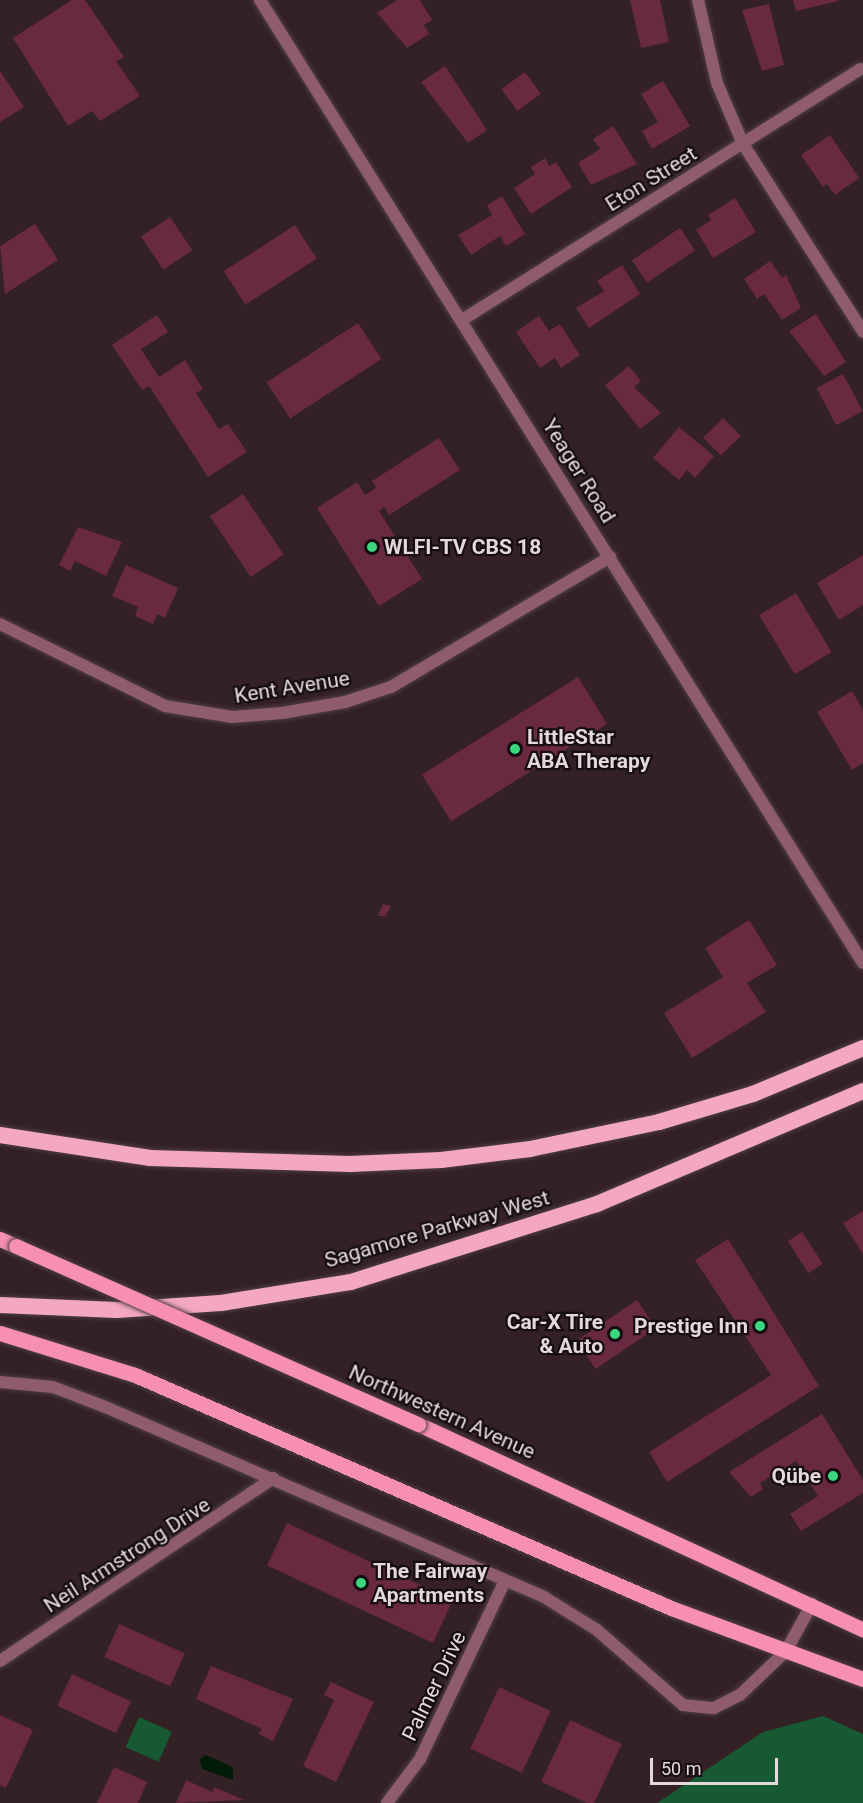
<!DOCTYPE html>
<meta charset="utf-8">
<style>
body{margin:0}
#map{position:relative;width:863px;height:1803px;overflow:hidden;background:#332126;font-family:Roboto,sans-serif}
div>[style]{position:absolute}
[style*='--x']{left:calc(var(--x)*1px);top:calc(var(--y)*1px);width:calc(var(--w)*1px);rotate:calc(var(--a)*1deg)}
.green>*{inset:0;background:#175932;transform-origin:0 0}
.water>*{inset:0;background:#001c08}
.building>*{inset:0;background:#682941;transform-origin:0 0}
.roads{filter:drop-shadow(0 0 2px #4f3e43) drop-shadow(0 0 2px #4f3e43)}
.minor>*{height:12px;margin:-6px;padding:0 6px;transform-origin:6px;border-radius:6px;background:#8e5c6c}
.tertiary>*{height:12px;margin:-6px;padding:0 6px;transform-origin:6px;border-radius:6px;background:#8e5c6c}
.primary>*{height:15px;margin:-7.5px;padding:0 7.5px;transform-origin:7.5px;border-radius:7.5px;background:#f68fb2}
.trunk>*{height:16px;margin:-8px;padding:0 8px;transform-origin:8px;border-radius:8px;background:#f4a8c0}
.bridges{filter:drop-shadow(0 0 2px #4f3e43) drop-shadow(0 0 2px #4f3e43)}
.primary-bridge>*{height:15px;margin:-7.5px;padding:0 7.5px;transform-origin:7.5px;border-radius:7.5px;background:#f68fb2}
.dots>*{width:16px;height:16px;translate:-50% -50%;box-sizing:border-box;border:3px solid #150d0f;border-radius:50%}
span{translate:-50% -50%;white-space:nowrap;text-align:center;line-height:1.15;-webkit-text-stroke:4.5px #150d0f;paint-order:stroke}
.street-label{font-size:21px;color:#e5d8db}
.poi-label{font-size:21px;color:#e5d8db;font-weight:700}
.left{translate:0 -50%;text-align:left}
.right{translate:-100% -50%;text-align:right}
.scale{position:absolute;left:650px;top:1758px;width:128px;height:27px;box-sizing:border-box;border:3px solid #e5d8db;border-top:0;padding-left:8px;font-size:18px;line-height:21px;white-space:nowrap;color:#e5d8db;-webkit-text-stroke:4px #150d0f;paint-order:stroke}
</style>
<div id="map">
<div class="green">
<i style="clip-path:polygon(823px 1716px,863px 1734px,863px 1803px,657px 1803px,763px 1732px)"></i>
<i style="left:139px;top:1717px;width:36px;height:33px;rotate:24deg"></i>
</div>
<div class="water">
<i style="clip-path:polygon(206px 1755px,233px 1767px,233px 1780px,202px 1769px,200px 1759px)"></i>
</div>
<div class="building">
<i style="clip-path:polygon(72px 0,85px 0,124px 57px,116px 61px,140px 96px,100px 121px,92px 111px,68px 126px,13px 38px)"></i>
<i style="clip-path:polygon(397px 0,420px 0,432px 20px,424px 25px,429px 34px,407px 48px,377px 13px)"></i>
<i style="clip-path:polygon(630px 0,660px 0,669px 42px,641px 48px)"></i>
<i style="clip-path:polygon(793px 0,838px 0,838px 1px,796px 11px)"></i>
<i style="clip-path:polygon(769px 4px,784px 65px,762px 71px,742px 10px)"></i>
<i style="clip-path:polygon(445px 66px,487px 130px,468px 143px,421px 82px)"></i>
<i style="clip-path:polygon(0 71px,24px 107px,0 122px)"></i>
<i style="left:525px;top:72px;width:27px;height:29px;rotate:54deg"></i>
<i style="clip-path:polygon(663px 81px,690px 126px,652px 149px,642px 131px,658px 122px,641px 94px)"></i>
<i style="clip-path:polygon(613px 126px,637px 164px,591px 185px,578px 163px,600px 149px,593px 139px)"></i>
<i style="clip-path:polygon(830px 135px,859px 178px,835px 195px,827px 184px,823px 187px,801px 155px)"></i>
<i style="clip-path:polygon(545px 158px,549px 166px,556px 162px,572px 187px,531px 214px,514px 188px,535px 174px,531px 167px)"></i>
<i style="clip-path:polygon(502px 196px,525px 234px,506px 246px,500px 236px,471px 255px,458px 235px,492px 215px,487px 205px)"></i>
<i style="clip-path:polygon(735px 198px,756px 232px,713px 258px,696px 230px,711px 220px,708px 215px)"></i>
<i style="left:170px;top:217px;width:40px;height:35px;rotate:56deg"></i>
<i style="clip-path:polygon(35px 224px,58px 260px,5px 294px,0 246px)"></i>
<i style="left:295px;top:225px;width:40px;height:85px;rotate:57deg"></i>
<i style="left:680px;top:228px;width:27px;height:58px;rotate:56deg"></i>
<i style="clip-path:polygon(770px 261px,782px 278px,786px 275px,801px 308px,782px 320px,764px 294px,757px 299px,744px 279px)"></i>
<i style="clip-path:polygon(622px 265px,640px 294px,589px 328px,576px 308px,604px 291px,597px 281px)"></i>
<i style="clip-path:polygon(816px 314px,846px 362px,824px 376px,789px 331px)"></i>
<i style="clip-path:polygon(157px 315px,168px 332px,141px 349px,159px 377px,185px 360px,203px 389px,196px 393px,219px 429px,228px 424px,247px 452px,208px 477px,149px 386px,142px 390px,112px 345px)"></i>
<i style="clip-path:polygon(539px 316px,549px 331px,560px 324px,580px 355px,561px 368px,555px 358px,540px 368px,516px 332px)"></i>
<i style="left:358px;top:323px;width:43px;height:109px;rotate:57deg"></i>
<i style="clip-path:polygon(629px 366px,641px 381px,634px 387px,661px 413px,640px 429px,605px 385px)"></i>
<i style="left:843px;top:374px;width:42px;height:30px;rotate:62deg"></i>
<i style="left:723px;top:418px;width:25px;height:28px;rotate:45deg"></i>
<i style="clip-path:polygon(679px 427px,714px 456px,695px 478px,687px 470px,679px 480px,653px 458px)"></i>
<i style="clip-path:polygon(439px 438px,460px 470px,389px 515px,384px 507px,379px 511px,422px 579px,379px 606px,317px 508px,357px 482px,365px 495px,376px 488px,372px 481px)"></i>
<i style="left:243px;top:494px;width:73px;height:40px;rotate:56deg"></i>
<i style="clip-path:polygon(78px 527px,122px 542px,106px 576px,75px 561px,70px 571px,59px 565px)"></i>
<i style="clip-path:polygon(863px 555px,863px 605px,839px 620px,817px 583px)"></i>
<i style="clip-path:polygon(126px 565px,178px 588px,165px 618px,157px 614px,153px 624px,135px 616px,138px 607px,112px 596px)"></i>
<i style="left:796px;top:593px;width:69px;height:43px;rotate:59deg"></i>
<i style="left:578px;top:677px;width:55px;height:184px;rotate:58deg"></i>
<i style="clip-path:polygon(852px 691px,863px 710px,863px 763px,852px 770px,817px 712px)"></i>
<i style="clip-path:polygon(383px 904px,391px 906px,386px 916px,378px 916px)"></i>
<i style="clip-path:polygon(749px 920px,777px 965px,747px 983px,766px 1012px,692px 1058px,664px 1013px,723px 977px,705px 948px)"></i>
<i style="clip-path:polygon(863px 1211px,863px 1254px,843px 1223px)"></i>
<i style="left:802px;top:1232px;width:38px;height:17px;rotate:57deg"></i>
<i style="clip-path:polygon(728px 1239px,819px 1386px,667px 1482px,649px 1452px,771px 1375px,695px 1260px)"></i>
<i style="left:637px;top:1300px;width:34px;height:73px;rotate:56deg"></i>
<i style="clip-path:polygon(822px 1414px,863px 1480px,863px 1493px,801px 1531px,790px 1514px,818px 1496px,796px 1461px,760px 1483px,763px 1489px,751px 1497px,729px 1472px)"></i>
<i style="left:287px;top:1523px;width:183px;height:47px;rotate:25deg"></i>
<i style="left:119px;top:1624px;width:72px;height:36px;rotate:24deg"></i>
<i style="clip-path:polygon(211px 1666px,293px 1699px,273px 1741px,259px 1734px,262px 1729px,196px 1699px)"></i>
<i style="left:72px;top:1674px;width:65px;height:35px;rotate:25deg"></i>
<i style="clip-path:polygon(331px 1682px,374px 1702px,336px 1782px,303px 1766px,334px 1700px,324px 1695px)"></i>
<i style="left:499px;top:1687px;width:57px;height:68px;rotate:25deg"></i>
<i style="clip-path:polygon(0 1715px,33px 1730px,6px 1788px,0 1785px)"></i>
<i style="left:570px;top:1720px;width:57px;height:68px;rotate:25deg"></i>
<i style="clip-path:polygon(114px 1767px,147px 1782px,138px 1803px,97px 1803px)"></i>
<i style="clip-path:polygon(186px 1780px,212px 1792px,214px 1787px,244px 1800px,176px 1803px)"></i>
</div>
<div class="roads">
<div class="minor">
<i style="--x:698;--y:0;--w:85;--a:77.1"></i>
<i style="--x:717;--y:83;--w:66;--a:66.9"></i>
<i style="--x:743;--y:144;--w:223;--a:57.4"></i>
<i style="--x:462;--y:320;--w:471;--a:-32.2"></i>
<i style="--x:0;--y:624;--w:184;--a:26.4"></i>
<i style="--x:165;--y:706;--w:68;--a:9.3"></i>
<i style="--x:232;--y:717;--w:50;--a:-4.6"></i>
<i style="--x:282;--y:713;--w:64;--a:-9.9"></i>
<i style="--x:345;--y:702;--w:48;--a:-18.1"></i>
<i style="--x:391;--y:687;--w:255;--a:-30.7"></i>
<i style="--x:0;--y:1382;--w:53;--a:5.4"></i>
<i style="--x:53;--y:1387;--w:53;--a:20.8"></i>
<i style="--x:103;--y:1406;--w:481;--a:23.4"></i>
<i style="--x:544;--y:1597;--w:62;--a:31.9"></i>
<i style="--x:597;--y:1630;--w:114;--a:41.1"></i>
<i style="--x:683;--y:1705;--w:31;--a:6"></i>
<i style="--x:714;--y:1708;--w:29;--a:-27"></i>
<i style="--x:740;--y:1695;--w:64;--a:-43.7"></i>
<i style="--x:786;--y:1651;--w:54;--a:-61"></i>
<i style="--x:0;--y:1661;--w:329;--a:-33.8"></i>
<i style="--x:387;--y:1803;--w:55;--a:-53.1"></i>
<i style="--x:420;--y:1759;--w:197;--a:-64.5"></i>
</div>
<div class="tertiary">
<i style="--x:260;--y:0;--w:1136;--a:57.95"></i>
</div>
<div class="primary">
<i style="--x:0;--y:1239;--w:17;--a:24"></i>
<i style="--x:0;--y:1333;--w:141;--a:17.3"></i>
<i style="--x:135;--y:1375;--w:584;--a:23.49"></i>
<i style="--x:671;--y:1608;--w:205;--a:20.3"></i>
<i style="--x:418;--y:1424;--w:490;--a:24.8"></i>
</div>
<div class="trunk">
<i style="--x:0;--y:1135;--w:152;--a:8.7"></i>
<i style="--x:150;--y:1158;--w:200;--a:1.7"></i>
<i style="--x:350;--y:1164;--w:91;--a:-2.5"></i>
<i style="--x:441;--y:1160;--w:90;--a:-7"></i>
<i style="--x:530;--y:1149;--w:132;--a:-11.8"></i>
<i style="--x:659;--y:1122;--w:98;--a:-16.6"></i>
<i style="--x:753;--y:1094;--w:119;--a:-22.7"></i>
<i style="--x:0;--y:1305;--w:117;--a:2.4"></i>
<i style="--x:117;--y:1310;--w:104;--a:-3.9"></i>
<i style="--x:221;--y:1303;--w:132;--a:-9.2"></i>
<i style="--x:351;--y:1282;--w:258;--a:-17.6"></i>
<i style="--x:597;--y:1204;--w:289;--a:-23"></i>
</div>
</div>
<div class="bridges">
<div class="primary-bridge">
<i style="--x:16;--y:1246;--w:440;--a:23.9"></i>
</div>
</div>
<div class="dots">
<i style="left:372px;top:547px;background:#3ad77f"></i>
<i style="left:515px;top:749px;background:#3ad77f"></i>
<i style="left:760px;top:1326px;background:#3ad77f"></i>
<i style="left:615px;top:1334px;background:#3ad77f"></i>
<i style="left:833px;top:1476px;background:#3ad77f"></i>
<i style="left:361px;top:1583px;background:#3ad77f"></i>
</div>
<div class="street-label">
<span style="left:651px;top:179px;rotate:-32deg">Eton Street</span>
<span style="left:579px;top:471px;rotate:58deg">Yeager Road</span>
<span style="left:292px;top:687px;rotate:-9deg">Kent Avenue</span>
<span style="left:437px;top:1229px;rotate:-16deg">Sagamore Parkway West</span>
<span style="left:442px;top:1412px;rotate:24deg">Northwestern Avenue</span>
<span style="left:127px;top:1555px;rotate:-33deg">Neil Armstrong Drive</span>
<span style="left:434px;top:1686px;rotate:-64deg">Palmer Drive</span>
</div>
<div class="poi-label">
<span class="left" style="left:384px;top:547px">WLFI-TV CBS 18</span>
<span class="left" style="left:527px;top:749px">LittleStar<br>ABA Therapy</span>
<span class="right" style="left:603px;top:1334px">Car-X Tire<br>&amp; Auto</span>
<span class="right" style="left:748px;top:1326px">Prestige Inn</span>
<span class="right" style="left:821px;top:1476px">Qübe</span>
<span class="left" style="left:373px;top:1583px">The Fairway<br>Apartments</span>
</div>
<div class="scale">50 m</div>
</div>
